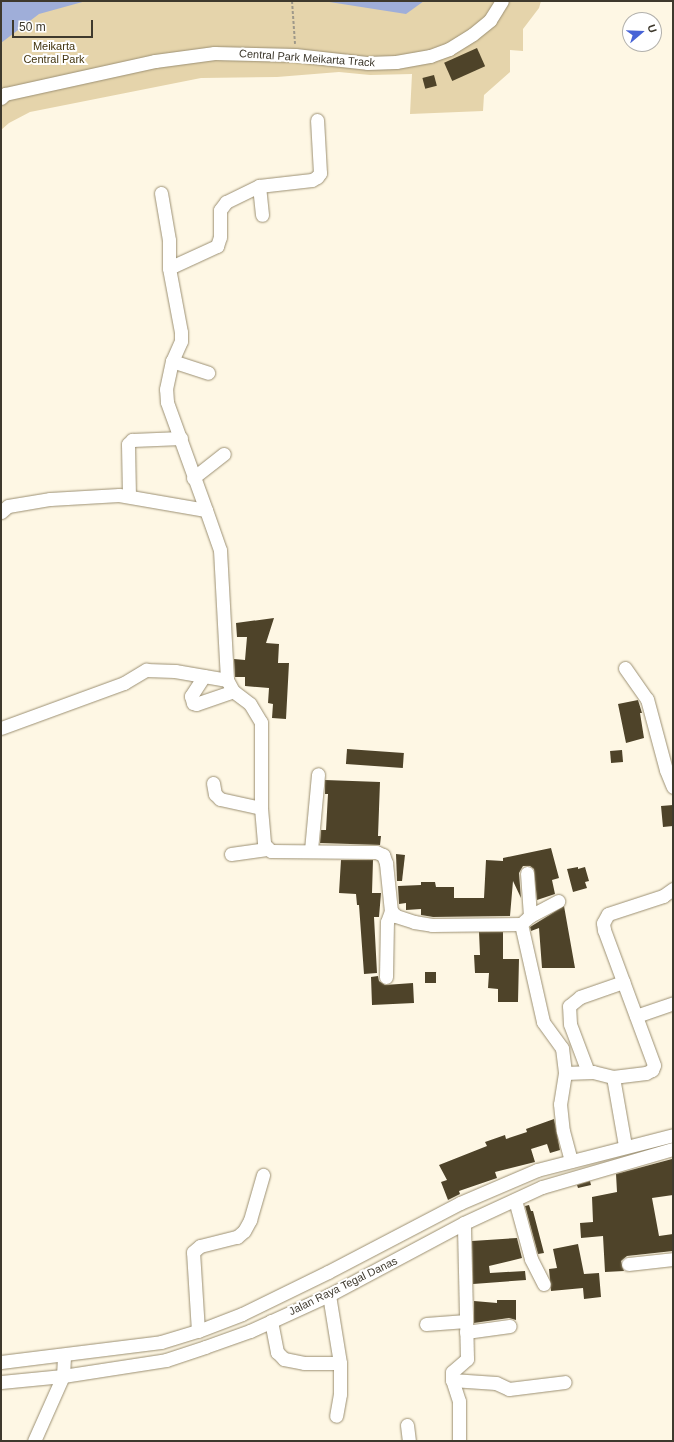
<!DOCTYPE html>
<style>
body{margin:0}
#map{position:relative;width:674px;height:1442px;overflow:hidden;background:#fef7e4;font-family:Arial,sans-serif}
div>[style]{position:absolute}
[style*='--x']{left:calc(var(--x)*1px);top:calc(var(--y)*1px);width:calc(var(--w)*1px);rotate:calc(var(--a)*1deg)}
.green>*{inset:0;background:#e5d4ab}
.water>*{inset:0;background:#9faed9}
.building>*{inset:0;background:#4e4329;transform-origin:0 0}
.path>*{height:2px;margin-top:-1px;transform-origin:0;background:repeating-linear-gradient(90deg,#9e9889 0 3px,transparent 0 5px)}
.roads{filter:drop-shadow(0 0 1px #9c9073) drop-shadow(0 0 1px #9c9073)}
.minor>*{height:13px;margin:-6.5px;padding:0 6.5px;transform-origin:6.5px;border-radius:6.5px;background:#fff}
span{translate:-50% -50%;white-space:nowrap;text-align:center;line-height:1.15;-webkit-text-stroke:4px #fff;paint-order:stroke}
.park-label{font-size:11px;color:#42340f}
.street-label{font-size:11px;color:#3e392d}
.frame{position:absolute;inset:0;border:2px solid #3e392d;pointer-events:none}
.north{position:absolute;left:622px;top:12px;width:40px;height:40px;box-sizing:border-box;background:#fff;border:1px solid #b2b0ab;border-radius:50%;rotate:71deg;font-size:11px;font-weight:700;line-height:16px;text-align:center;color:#3e392d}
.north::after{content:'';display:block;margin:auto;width:14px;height:18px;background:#4763d6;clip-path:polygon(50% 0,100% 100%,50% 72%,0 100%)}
.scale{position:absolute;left:12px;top:20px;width:81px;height:18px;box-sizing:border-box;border:2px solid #3e392d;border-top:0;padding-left:5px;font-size:12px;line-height:14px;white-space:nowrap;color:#3e392d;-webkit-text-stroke:3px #fff;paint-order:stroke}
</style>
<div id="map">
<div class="green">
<i style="clip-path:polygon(1px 1px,541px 1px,539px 8px,523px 29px,523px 51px,510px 50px,510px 72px,484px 95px,483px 111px,410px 114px,412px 74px,370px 75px,339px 72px,277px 77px,201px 78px,30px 112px,9px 123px,1px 130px)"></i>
</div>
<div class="water">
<i style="clip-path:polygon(1px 1px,86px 1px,39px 14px,1px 43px)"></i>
<i style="clip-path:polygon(323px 1px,424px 1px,406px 14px)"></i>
</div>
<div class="building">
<i style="left:477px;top:48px;width:20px;height:36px;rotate:66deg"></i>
<i style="left:434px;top:75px;width:11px;height:12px;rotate:75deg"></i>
<i style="clip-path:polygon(274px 618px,266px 643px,279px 644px,278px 663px,289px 663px,286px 719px,272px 718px,273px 704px,268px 703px,269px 688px,245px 686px,245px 677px,235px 677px,234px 659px,245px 660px,247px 637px,237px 637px,236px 623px)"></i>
<i style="clip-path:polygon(638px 700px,642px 713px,640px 713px,644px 738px,626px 743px,618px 704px)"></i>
<i style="left:347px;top:749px;width:57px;height:15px;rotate:4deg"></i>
<i style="left:622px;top:750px;width:12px;height:12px;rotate:85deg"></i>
<i style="clip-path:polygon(325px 780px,380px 782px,378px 836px,381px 836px,380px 845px,320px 843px,321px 830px,326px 830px,328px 794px,325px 794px)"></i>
<i style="clip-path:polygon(673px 805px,673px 826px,663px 827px,661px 806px)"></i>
<i style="clip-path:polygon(551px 848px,559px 878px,552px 880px,555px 894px,537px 900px,534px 869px,530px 866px,523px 866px,519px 873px,521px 898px,513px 881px,510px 916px,433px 917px,421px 915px,421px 909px,406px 910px,406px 903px,399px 904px,398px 886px,421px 885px,421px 882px,435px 882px,436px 887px,454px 887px,454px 898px,484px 898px,486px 860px,503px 861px,503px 858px)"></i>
<i style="clip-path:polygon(396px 854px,405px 855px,402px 881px,397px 881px)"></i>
<i style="clip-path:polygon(341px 860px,373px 860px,372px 893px,381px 893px,379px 917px,374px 917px,377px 973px,364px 974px,359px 905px,357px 905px,356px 894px,339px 893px)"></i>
<i style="clip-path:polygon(578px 867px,578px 869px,585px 867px,589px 881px,585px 882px,587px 888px,573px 892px,567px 869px)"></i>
<i style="clip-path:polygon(564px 906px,575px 968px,542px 968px,539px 928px,531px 931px,530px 927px)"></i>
<i style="clip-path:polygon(479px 932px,503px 932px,503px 959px,519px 959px,518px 1002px,498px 1002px,498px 989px,488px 988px,489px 973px,475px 973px,474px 955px,480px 955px)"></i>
<i style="left:425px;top:972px;width:11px;height:11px"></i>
<i style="clip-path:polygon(378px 976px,379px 981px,385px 985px,413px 983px,414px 1003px,372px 1005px,371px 977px)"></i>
<i style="clip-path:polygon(554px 1119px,560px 1150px,550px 1153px,547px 1144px,531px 1149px,535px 1162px,495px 1172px,497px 1178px,459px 1191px,460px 1194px,448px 1200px,441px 1182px,447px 1180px,439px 1165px,487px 1146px,485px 1142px,505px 1135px,506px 1139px,527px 1132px,526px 1129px)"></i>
<i style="clip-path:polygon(672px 1159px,673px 1195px,652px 1198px,659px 1236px,673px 1234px,673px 1251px,627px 1256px,621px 1261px,624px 1271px,605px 1272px,603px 1236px,581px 1238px,580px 1223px,593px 1222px,592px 1197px,617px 1192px,616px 1174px)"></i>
<i style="clip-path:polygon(590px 1181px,591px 1185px,578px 1188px,577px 1185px)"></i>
<i style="clip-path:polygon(529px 1205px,531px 1211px,533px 1211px,544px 1253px,538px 1254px,525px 1206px)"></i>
<i style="clip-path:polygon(517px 1238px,522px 1258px,489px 1266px,490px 1273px,525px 1271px,526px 1280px,473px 1284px,472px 1241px)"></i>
<i style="clip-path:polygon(578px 1244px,584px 1274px,599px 1273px,601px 1297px,584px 1299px,583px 1288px,551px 1291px,549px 1269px,557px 1268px,553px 1249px)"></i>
<i style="clip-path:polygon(497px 1300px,516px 1300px,516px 1320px,509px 1318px,474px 1323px,474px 1301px,497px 1303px)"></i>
</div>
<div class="path">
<i style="--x:292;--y:1;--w:43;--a:86"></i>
</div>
<div class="roads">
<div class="minor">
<i style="--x:1;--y:98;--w:6;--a:-45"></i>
<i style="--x:5;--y:94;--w:154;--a:-12.4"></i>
<i style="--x:155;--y:61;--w:60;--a:-7.7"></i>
<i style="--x:214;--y:53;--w:81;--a:1.4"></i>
<i style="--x:295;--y:55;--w:72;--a:6.3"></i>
<i style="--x:367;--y:63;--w:29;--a:-2"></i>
<i style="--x:396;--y:62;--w:35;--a:-10"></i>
<i style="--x:430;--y:56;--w:20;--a:-20"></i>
<i style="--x:449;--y:49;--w:28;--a:-32"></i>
<i style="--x:473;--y:34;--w:22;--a:-39"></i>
<i style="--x:490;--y:20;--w:22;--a:-58"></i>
<i style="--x:259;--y:186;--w:53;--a:-6.5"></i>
<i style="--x:312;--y:180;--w:6;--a:-31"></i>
<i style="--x:317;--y:177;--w:5;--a:-53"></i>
<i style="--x:320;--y:173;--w:53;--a:-93.2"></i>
<i style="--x:161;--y:193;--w:48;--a:80.3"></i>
<i style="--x:169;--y:240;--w:28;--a:90"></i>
<i style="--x:169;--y:268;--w:65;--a:79.4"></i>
<i style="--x:181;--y:332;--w:9;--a:90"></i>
<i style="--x:181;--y:341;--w:22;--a:114"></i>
<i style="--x:169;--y:268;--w:53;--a:-24.6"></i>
<i style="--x:217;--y:246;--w:9;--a:-72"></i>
<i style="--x:220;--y:237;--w:27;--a:-90"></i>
<i style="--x:220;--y:210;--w:10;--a:-53"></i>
<i style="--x:226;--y:202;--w:37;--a:-26"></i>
<i style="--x:259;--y:186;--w:29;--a:84"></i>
<i style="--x:193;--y:478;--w:39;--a:-38"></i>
<i style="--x:129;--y:496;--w:52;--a:-91.1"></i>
<i style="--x:128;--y:444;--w:6;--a:-45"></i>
<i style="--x:132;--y:440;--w:49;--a:-2.3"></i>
<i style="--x:206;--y:510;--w:115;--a:-109.9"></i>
<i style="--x:167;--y:402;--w:13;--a:-94"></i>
<i style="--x:166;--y:389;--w:29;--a:-78"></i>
<i style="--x:172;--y:361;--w:38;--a:18"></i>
<i style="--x:1;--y:512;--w:9;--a:-41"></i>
<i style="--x:8;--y:506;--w:43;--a:-9.5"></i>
<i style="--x:50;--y:499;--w:69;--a:-3.3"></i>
<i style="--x:119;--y:495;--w:88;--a:9.8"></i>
<i style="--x:206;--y:510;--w:42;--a:70.7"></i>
<i style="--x:220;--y:550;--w:130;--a:86.9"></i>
<i style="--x:227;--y:680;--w:13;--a:61"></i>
<i style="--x:233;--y:691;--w:21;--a:37"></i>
<i style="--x:250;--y:704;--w:21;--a:59"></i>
<i style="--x:261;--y:722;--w:86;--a:90"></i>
<i style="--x:261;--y:808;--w:36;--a:85"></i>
<i style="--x:264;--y:844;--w:10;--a:45"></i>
<i style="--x:271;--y:851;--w:105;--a:0.5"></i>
<i style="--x:376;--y:852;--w:8;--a:23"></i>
<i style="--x:383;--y:855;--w:9;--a:69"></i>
<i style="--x:386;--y:863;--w:48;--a:84.1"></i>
<i style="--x:391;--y:911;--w:7;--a:45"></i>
<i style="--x:396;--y:916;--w:19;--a:18"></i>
<i style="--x:414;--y:922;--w:18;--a:9"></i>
<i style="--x:432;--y:925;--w:89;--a:-0.6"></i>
<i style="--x:521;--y:924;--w:100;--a:77.3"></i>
<i style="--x:543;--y:1022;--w:32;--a:54"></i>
<i style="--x:562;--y:1048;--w:25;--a:83"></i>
<i style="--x:565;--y:1073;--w:31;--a:99"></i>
<i style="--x:560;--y:1104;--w:27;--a:84"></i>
<i style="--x:563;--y:1131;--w:31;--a:75"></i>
<i style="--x:625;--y:668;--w:38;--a:55"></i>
<i style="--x:647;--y:699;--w:73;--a:75"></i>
<i style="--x:666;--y:770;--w:18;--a:68"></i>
<i style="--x:204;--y:676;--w:24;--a:123"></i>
<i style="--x:191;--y:696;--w:7;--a:74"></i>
<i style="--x:193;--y:703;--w:3;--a:18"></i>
<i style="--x:196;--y:704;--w:39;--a:-19"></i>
<i style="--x:1;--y:728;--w:131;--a:-20.1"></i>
<i style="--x:124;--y:683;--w:26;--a:-31"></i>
<i style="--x:146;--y:670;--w:29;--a:2"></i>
<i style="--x:175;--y:671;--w:53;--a:9.8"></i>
<i style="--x:213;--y:783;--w:11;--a:80"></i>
<i style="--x:215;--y:794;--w:7;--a:45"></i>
<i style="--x:220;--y:799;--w:42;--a:12.4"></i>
<i style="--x:311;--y:850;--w:76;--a:-84.7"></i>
<i style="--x:231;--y:854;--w:36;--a:-8"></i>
<i style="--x:527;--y:873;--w:43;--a:86"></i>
<i style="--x:521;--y:924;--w:12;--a:-42"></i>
<i style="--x:530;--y:916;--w:32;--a:-28"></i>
<i style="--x:386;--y:977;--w:55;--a:-89"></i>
<i style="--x:387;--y:922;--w:12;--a:-70"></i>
<i style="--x:636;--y:1016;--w:39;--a:-19"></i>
<i style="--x:588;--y:1072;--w:51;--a:-110.6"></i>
<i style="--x:570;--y:1024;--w:18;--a:-93"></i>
<i style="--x:569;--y:1006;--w:14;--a:-39"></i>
<i style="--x:580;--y:997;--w:46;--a:-19.2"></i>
<i style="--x:565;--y:1073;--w:28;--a:-2"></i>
<i style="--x:593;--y:1072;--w:21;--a:14"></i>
<i style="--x:613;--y:1077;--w:33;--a:-7"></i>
<i style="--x:646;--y:1073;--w:7;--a:-27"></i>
<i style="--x:652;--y:1070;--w:5;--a:-68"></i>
<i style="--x:654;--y:1065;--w:144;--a:-110.3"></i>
<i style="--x:604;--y:930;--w:7;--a:-98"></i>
<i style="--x:603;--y:923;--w:10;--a:-61"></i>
<i style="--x:608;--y:914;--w:58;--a:-18.1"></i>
<i style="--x:663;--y:896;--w:12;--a:-35"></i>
<i style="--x:613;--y:1077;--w:70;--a:80.1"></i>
<i style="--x:515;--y:1200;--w:61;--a:74.8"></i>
<i style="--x:531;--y:1259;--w:28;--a:63"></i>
<i style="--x:628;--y:1264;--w:45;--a:-6.3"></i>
<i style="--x:329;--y:1295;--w:69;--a:80.8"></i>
<i style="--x:340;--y:1363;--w:31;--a:90"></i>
<i style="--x:340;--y:1394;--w:22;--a:100"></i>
<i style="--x:271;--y:1321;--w:32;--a:79"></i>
<i style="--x:277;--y:1352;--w:10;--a:45"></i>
<i style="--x:284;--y:1359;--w:20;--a:11"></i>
<i style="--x:304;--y:1363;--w:36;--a:0"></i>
<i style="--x:426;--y:1324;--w:40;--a:-4.3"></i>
<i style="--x:198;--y:1331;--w:79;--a:-93.6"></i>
<i style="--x:193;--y:1252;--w:9;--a:-41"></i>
<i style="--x:200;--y:1246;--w:38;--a:-14"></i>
<i style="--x:237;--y:1237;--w:9;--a:-41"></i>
<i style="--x:244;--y:1231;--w:13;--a:-61"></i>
<i style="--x:250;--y:1220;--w:47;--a:-73.9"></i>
<i style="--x:466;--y:1332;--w:44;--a:-7.8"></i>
<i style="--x:1;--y:1362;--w:161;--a:-7.1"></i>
<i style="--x:161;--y:1342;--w:39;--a:-17"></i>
<i style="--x:198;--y:1331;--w:47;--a:-21.1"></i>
<i style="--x:242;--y:1314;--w:96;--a:-26"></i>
<i style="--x:328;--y:1272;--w:149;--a:-27.6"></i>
<i style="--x:460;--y:1203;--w:84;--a:-23.2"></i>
<i style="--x:537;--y:1170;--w:140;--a:-14.4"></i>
<i style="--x:452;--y:1380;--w:44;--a:3.9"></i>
<i style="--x:496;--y:1383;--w:14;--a:25"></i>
<i style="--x:509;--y:1389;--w:56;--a:-7.1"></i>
<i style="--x:1;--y:1382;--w:62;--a:-5.5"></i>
<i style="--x:63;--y:1376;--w:104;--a:-8.8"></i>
<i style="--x:166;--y:1360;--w:41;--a:-18.4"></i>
<i style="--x:205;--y:1347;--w:48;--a:-19.6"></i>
<i style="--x:250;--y:1331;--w:87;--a:-24.5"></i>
<i style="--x:329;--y:1295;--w:153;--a:-28.1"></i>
<i style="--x:464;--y:1223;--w:86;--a:-24.8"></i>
<i style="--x:542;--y:1187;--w:136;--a:-16.2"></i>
<i style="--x:407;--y:1425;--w:16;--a:83"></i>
<i style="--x:34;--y:1441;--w:71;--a:-66"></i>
<i style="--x:63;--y:1376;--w:20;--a:-87"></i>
<i style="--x:459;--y:1441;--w:40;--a:-90"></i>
<i style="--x:459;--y:1401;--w:22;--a:-108"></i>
<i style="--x:452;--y:1380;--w:8;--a:-90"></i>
<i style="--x:452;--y:1372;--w:20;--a:-41"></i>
<i style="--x:467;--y:1359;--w:136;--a:-91.3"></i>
</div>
</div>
<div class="park-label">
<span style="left:54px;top:53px">Meikarta<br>Central Park</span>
</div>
<div class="street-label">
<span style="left:307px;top:58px;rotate:4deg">Central Park Meikarta Track</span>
<span style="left:343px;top:1286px;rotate:-26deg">Jalan Raya Tegal Danas</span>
</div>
<div class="frame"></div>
<div class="north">U</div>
<div class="scale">50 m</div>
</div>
